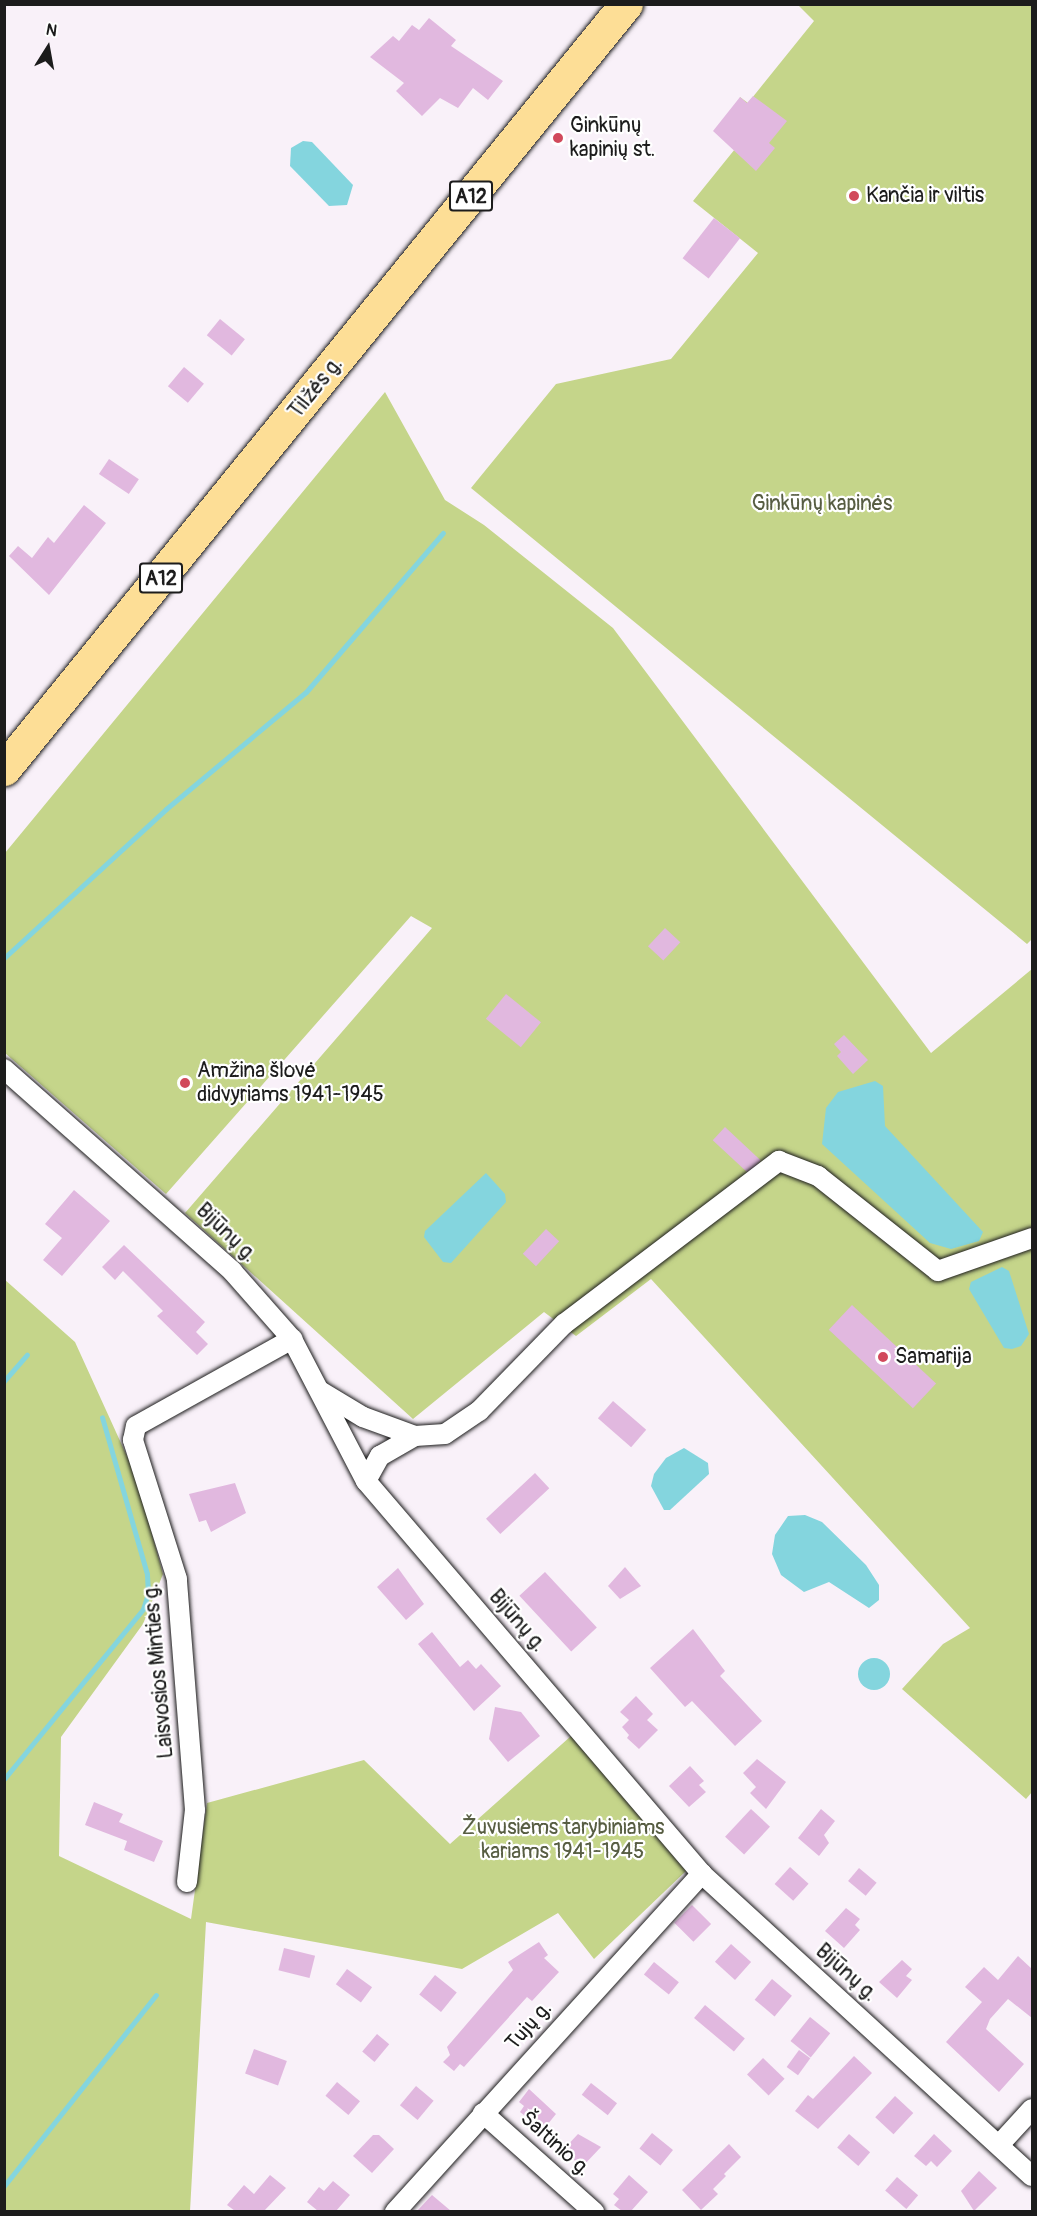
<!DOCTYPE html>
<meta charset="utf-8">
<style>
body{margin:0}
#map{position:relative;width:1037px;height:2216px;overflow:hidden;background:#f9f1f9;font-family:Pangolin,sans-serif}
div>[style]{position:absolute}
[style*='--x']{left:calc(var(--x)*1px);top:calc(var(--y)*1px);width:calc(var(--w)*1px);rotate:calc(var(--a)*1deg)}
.green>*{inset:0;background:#c5d58a}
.water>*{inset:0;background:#84d5de}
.round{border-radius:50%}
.stream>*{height:5px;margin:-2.5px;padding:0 2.5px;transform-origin:2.5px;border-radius:2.5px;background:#84d5de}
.building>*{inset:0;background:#e1b8df;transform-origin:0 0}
.roads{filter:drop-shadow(0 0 2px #1c1c1c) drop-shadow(0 0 2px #1c1c1c)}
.street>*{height:20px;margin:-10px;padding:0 10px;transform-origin:10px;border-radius:10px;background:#fff}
.highway>*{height:33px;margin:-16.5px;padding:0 16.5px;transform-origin:16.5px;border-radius:16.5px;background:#fdde96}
.dots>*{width:16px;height:16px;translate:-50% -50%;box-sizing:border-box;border:3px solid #fff;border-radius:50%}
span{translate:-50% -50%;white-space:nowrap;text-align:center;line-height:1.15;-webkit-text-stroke:4.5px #fff;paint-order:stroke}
.shield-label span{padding:2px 4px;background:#fff;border:2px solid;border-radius:4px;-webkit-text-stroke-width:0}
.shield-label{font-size:20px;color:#1c1c1c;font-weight:700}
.poi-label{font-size:21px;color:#1c1c1c}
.left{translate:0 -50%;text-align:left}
.street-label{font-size:21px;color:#1c1c1c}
.park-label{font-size:21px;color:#575d42}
.frame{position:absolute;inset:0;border:6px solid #1c1c1c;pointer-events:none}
.north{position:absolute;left:18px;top:18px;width:60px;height:60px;-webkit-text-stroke:4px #fff;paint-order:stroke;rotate:11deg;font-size:16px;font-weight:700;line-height:24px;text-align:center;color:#1c1c1c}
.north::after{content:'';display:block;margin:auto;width:21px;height:27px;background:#1c1c1c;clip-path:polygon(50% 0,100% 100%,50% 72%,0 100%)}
</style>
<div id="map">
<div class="green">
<i style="clip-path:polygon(798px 5px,1032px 5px,1032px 939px,1027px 944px,471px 488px,556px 384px,671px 359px,758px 253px,693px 201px,735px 149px,740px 97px,748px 103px,814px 21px)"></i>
<i style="clip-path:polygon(385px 392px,445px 500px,484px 525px,613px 628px,931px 1053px,1032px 969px,1032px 1792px,1026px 1799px,902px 1689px,943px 1644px,970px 1628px,651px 1279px,576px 1336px,544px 1312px,413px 1419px,185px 1213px,432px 928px,411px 916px,166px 1194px,5px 1053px,5px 853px)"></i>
<i style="clip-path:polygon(4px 1279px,75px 1342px,136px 1476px,163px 1574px,143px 1624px,61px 1737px,59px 1856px,191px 1919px,207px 1803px,364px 1760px,450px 1844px,571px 1736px,686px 1871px,594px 1959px,558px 1913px,462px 1969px,206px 1922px,190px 2211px,5px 2211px)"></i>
</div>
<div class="water">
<i style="clip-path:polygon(312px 142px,353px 185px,347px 205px,329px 206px,290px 166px,291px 148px,303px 141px)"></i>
<i style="clip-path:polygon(875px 1081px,883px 1086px,885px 1126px,983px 1232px,979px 1241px,951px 1249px,930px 1243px,822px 1144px,826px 1108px,838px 1092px)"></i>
<i style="clip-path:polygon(486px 1173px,505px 1194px,506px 1202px,451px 1263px,443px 1262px,424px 1237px,425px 1231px)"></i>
<i style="clip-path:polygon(1002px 1267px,1009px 1271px,1029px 1334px,1021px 1346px,1012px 1349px,1004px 1348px,969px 1289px,971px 1282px)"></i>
<i style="clip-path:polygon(684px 1448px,708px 1463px,709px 1474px,670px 1510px,664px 1510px,651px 1486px,654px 1474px,666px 1458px)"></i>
<i style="clip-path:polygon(805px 1515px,822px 1522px,866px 1565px,879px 1585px,879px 1600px,869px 1608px,829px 1582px,804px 1592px,781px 1575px,772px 1554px,775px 1535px,788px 1516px)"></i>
<i class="round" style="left:858px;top:1658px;width:32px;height:32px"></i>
</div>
<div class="stream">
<i style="--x:4;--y:958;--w:220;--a:-42.6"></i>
<i style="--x:166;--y:809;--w:182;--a:-39.9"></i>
<i style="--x:306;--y:692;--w:210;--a:-49.3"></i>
<i style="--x:4;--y:1381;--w:35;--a:-49"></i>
<i style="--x:4;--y:1779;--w:220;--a:-50.7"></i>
<i style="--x:143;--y:1609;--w:16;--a:-72"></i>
<i style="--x:148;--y:1594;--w:20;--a:-93"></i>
<i style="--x:147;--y:1574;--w:163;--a:-106"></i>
<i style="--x:4;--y:2186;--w:244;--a:-51.5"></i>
</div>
<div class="building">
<i style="clip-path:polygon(429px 18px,456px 40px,451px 46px,503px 81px,488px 100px,473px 88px,458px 108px,440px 98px,422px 116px,396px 91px,404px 83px,370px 57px,393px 36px,399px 41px,412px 25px,419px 30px)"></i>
<i style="clip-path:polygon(753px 96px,787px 121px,769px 143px,775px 148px,756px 171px,713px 131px,740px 97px,747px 103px)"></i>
<i style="left:714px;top:218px;width:33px;height:51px;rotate:38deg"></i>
<i style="left:220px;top:319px;width:32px;height:21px;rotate:39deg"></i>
<i style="left:184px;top:367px;width:26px;height:25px;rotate:40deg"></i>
<i style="left:109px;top:459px;width:36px;height:18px;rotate:34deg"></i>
<i style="clip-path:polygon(84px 505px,106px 523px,49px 595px,9px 556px,18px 546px,32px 558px,48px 537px,54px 543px)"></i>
<i style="left:665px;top:928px;width:21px;height:25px;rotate:43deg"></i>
<i style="left:506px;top:994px;width:45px;height:32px;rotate:39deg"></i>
<i style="clip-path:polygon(844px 1035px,868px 1060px,853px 1074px,837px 1056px,841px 1052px,834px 1044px)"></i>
<i style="left:725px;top:1127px;width:49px;height:18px;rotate:43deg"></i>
<i style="clip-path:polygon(74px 1190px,110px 1221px,62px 1276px,43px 1260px,62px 1238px,45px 1224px)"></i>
<i style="left:546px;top:1229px;width:18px;height:34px;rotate:43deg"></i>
<i style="clip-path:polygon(124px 1245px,205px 1322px,196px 1332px,208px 1344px,197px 1355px,157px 1316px,163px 1311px,123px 1271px,115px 1280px,102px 1267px)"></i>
<i style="left:852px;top:1305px;width:115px;height:34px;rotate:43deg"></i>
<i style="left:613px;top:1401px;width:44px;height:23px;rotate:41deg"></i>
<i style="left:535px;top:1473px;width:21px;height:67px;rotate:47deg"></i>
<i style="clip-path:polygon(235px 1483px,246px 1513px,211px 1532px,206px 1520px,199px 1522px,189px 1494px)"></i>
<i style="clip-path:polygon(625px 1567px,641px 1586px,620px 1599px,608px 1586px)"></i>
<i style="clip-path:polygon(398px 1568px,424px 1604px,406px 1620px,377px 1587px)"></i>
<i style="left:545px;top:1572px;width:76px;height:35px;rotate:47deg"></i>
<i style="clip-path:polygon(693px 1629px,725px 1671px,720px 1676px,762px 1721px,735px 1746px,692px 1701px,685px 1707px,650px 1668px)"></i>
<i style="clip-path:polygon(432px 1632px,460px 1667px,468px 1660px,476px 1669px,481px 1664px,501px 1686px,474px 1711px,418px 1644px)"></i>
<i style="clip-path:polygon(636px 1696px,653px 1714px,647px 1720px,658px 1730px,639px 1749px,627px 1738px,629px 1735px,622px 1727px,629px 1720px,620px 1712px)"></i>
<i style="clip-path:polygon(495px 1707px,521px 1712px,540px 1736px,508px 1762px,489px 1739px)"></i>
<i style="clip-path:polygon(757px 1759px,786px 1782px,766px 1809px,750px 1793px,756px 1787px,743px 1773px)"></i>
<i style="clip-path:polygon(690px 1766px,704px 1781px,699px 1785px,706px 1792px,689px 1807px,669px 1786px)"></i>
<i style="clip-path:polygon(94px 1802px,123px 1814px,119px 1822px,163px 1841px,154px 1862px,124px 1850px,127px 1841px,85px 1825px)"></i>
<i style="left:751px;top:1809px;width:26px;height:38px;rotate:43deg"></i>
<i style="clip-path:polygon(821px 1809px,835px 1821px,824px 1835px,829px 1843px,819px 1856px,798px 1838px)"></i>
<i style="left:790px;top:1867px;width:25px;height:23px;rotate:42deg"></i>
<i style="left:859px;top:1868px;width:23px;height:17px;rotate:40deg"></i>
<i style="left:692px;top:1905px;width:27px;height:25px;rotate:45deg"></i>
<i style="clip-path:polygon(846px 1908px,860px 1919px,855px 1925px,860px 1930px,844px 1948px,825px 1931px)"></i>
<i style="clip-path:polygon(539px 1942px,548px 1955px,544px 1958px,559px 1972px,532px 2001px,527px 1997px,464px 2067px,460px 2064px,454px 2071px,443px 2062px,450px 2055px,447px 2047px,513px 1970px,508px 1962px)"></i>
<i style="left:731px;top:1944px;width:27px;height:24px;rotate:42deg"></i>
<i style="left:284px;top:1948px;width:32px;height:23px;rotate:14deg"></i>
<i style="clip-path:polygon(1018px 1956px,1032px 1969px,1032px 2018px,1008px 1999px,990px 2019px,986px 2029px,1024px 2064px,999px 2092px,946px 2042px,982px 2002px,965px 1987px,984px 1967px,998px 1980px)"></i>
<i style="clip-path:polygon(902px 1960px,912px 1969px,906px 1976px,912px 1980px,897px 1998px,879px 1982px)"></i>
<i style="left:654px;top:1962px;width:32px;height:16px;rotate:39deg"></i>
<i style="left:347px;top:1969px;width:31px;height:19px;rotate:36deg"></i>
<i style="left:435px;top:1975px;width:28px;height:25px;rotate:39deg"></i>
<i style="left:772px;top:1979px;width:26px;height:27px;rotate:40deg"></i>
<i style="left:705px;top:2005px;width:52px;height:17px;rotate:40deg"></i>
<i style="left:810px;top:2017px;width:26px;height:31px;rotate:39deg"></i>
<i style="left:377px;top:2034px;width:16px;height:23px;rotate:40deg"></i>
<i style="left:254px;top:2049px;width:35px;height:26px;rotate:20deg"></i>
<i style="left:799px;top:2050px;width:14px;height:21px;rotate:36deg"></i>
<i style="clip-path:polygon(854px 2056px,872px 2073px,818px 2129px,795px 2111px,808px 2095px,813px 2099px)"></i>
<i style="left:763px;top:2058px;width:30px;height:23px;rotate:44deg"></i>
<i style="left:337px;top:2082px;width:30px;height:18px;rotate:40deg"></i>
<i style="left:591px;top:2083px;width:33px;height:15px;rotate:38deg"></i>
<i style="left:416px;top:2086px;width:23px;height:25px;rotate:40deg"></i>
<i style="clip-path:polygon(529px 2089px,556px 2114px,543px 2130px,520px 2112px,524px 2106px,519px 2102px)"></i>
<i style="left:895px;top:2096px;width:25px;height:29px;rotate:43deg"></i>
<i style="left:652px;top:2133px;width:27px;height:20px;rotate:39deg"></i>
<i style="clip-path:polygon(578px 2134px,601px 2147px,582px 2167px,563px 2150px)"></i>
<i style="left:849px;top:2134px;width:28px;height:18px;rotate:41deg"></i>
<i style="clip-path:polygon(934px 2134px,952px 2151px,937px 2167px,931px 2161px,926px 2166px,914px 2156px)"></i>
<i style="clip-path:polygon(373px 2135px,379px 2135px,394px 2149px,372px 2173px,353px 2156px)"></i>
<i style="clip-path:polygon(729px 2144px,741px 2157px,724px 2174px,726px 2176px,713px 2189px,718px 2194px,701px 2210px,682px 2190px)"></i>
<i style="clip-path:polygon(979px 2171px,997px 2188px,974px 2211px,961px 2191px)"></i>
<i style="clip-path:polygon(270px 2175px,286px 2188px,264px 2211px,235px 2211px,227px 2205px,244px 2185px,254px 2194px)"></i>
<i style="clip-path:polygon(629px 2175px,648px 2192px,631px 2211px,622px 2211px,614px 2205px,619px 2199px,613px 2194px)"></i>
<i style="left:897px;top:2177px;width:28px;height:18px;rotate:41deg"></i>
<i style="clip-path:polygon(333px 2181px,350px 2195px,336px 2211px,318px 2211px,307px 2202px,319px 2187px,324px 2191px)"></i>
<i style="clip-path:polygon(432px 2195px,451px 2211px,417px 2211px)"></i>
</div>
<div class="roads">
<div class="street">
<i style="--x:4;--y:1069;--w:305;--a:41.5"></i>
<i style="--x:232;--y:1271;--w:91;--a:48.6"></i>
<i style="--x:292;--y:1339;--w:160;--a:62.5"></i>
<i style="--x:366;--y:1481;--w:517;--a:49.47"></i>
<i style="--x:702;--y:1874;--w:447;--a:42.5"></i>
<i style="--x:320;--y:1391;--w:50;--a:31.2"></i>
<i style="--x:363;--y:1417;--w:55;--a:20.1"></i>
<i style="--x:366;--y:1481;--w:29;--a:-61"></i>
<i style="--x:380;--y:1456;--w:40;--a:-29.7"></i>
<i style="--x:415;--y:1436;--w:30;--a:-4"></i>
<i style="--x:445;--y:1434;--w:41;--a:-34.1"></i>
<i style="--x:479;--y:1411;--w:122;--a:-45.7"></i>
<i style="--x:564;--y:1324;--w:270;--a:-37.2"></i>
<i style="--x:779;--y:1161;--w:42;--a:21"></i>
<i style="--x:818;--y:1176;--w:153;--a:38.4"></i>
<i style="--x:938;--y:1271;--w:100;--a:-19.3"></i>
<i style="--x:187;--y:1882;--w:72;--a:-83.7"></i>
<i style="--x:195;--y:1810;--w:232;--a:-94.5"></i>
<i style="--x:177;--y:1579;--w:146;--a:-107.6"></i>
<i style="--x:133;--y:1440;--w:14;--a:-78"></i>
<i style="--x:136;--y:1426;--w:179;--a:-29.1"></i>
<i style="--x:483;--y:2113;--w:149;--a:41.7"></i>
<i style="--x:999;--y:2145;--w:49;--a:-47.5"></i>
<i style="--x:395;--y:2212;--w:457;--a:-47.8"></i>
</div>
<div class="highway">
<i style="--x:4;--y:769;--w:986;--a:-50.89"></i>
</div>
</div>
<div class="dots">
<i style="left:558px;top:138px;background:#d1495b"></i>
<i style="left:854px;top:196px;background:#d1495b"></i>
<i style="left:185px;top:1083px;background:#d1495b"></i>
<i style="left:883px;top:1357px;background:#d1495b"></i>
</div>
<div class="shield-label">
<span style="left:471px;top:196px">A12</span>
<span style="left:161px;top:578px">A12</span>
</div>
<div class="poi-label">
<span class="left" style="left:570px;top:138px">Ginkūnų<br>kapinių st.</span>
<span class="left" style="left:866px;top:196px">Kančia ir viltis</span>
<span class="left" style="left:197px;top:1083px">Amžina šlovė<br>didvyriams 1941-1945</span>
<span class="left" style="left:895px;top:1357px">Samarija</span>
</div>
<div class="street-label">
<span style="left:316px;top:388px;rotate:-51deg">Tilžės g.</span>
<span style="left:226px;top:1233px;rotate:44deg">Bijūnų g.</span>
<span style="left:517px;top:1621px;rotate:49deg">Bijūnų g.</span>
<span style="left:159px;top:1671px;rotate:-95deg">Laisvosios Minties g.</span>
<span style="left:846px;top:1973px;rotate:42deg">Bijūnų g.</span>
<span style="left:529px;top:2026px;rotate:-48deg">Tujų g.</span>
<span style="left:555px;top:2144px;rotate:42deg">Šaltinio g.</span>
</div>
<div class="park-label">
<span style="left:822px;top:504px">Ginkūnų kapinės</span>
<span style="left:563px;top:1840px">Žuvusiems tarybiniams<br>kariams 1941-1945</span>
</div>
<div class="frame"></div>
<div class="north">N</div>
</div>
